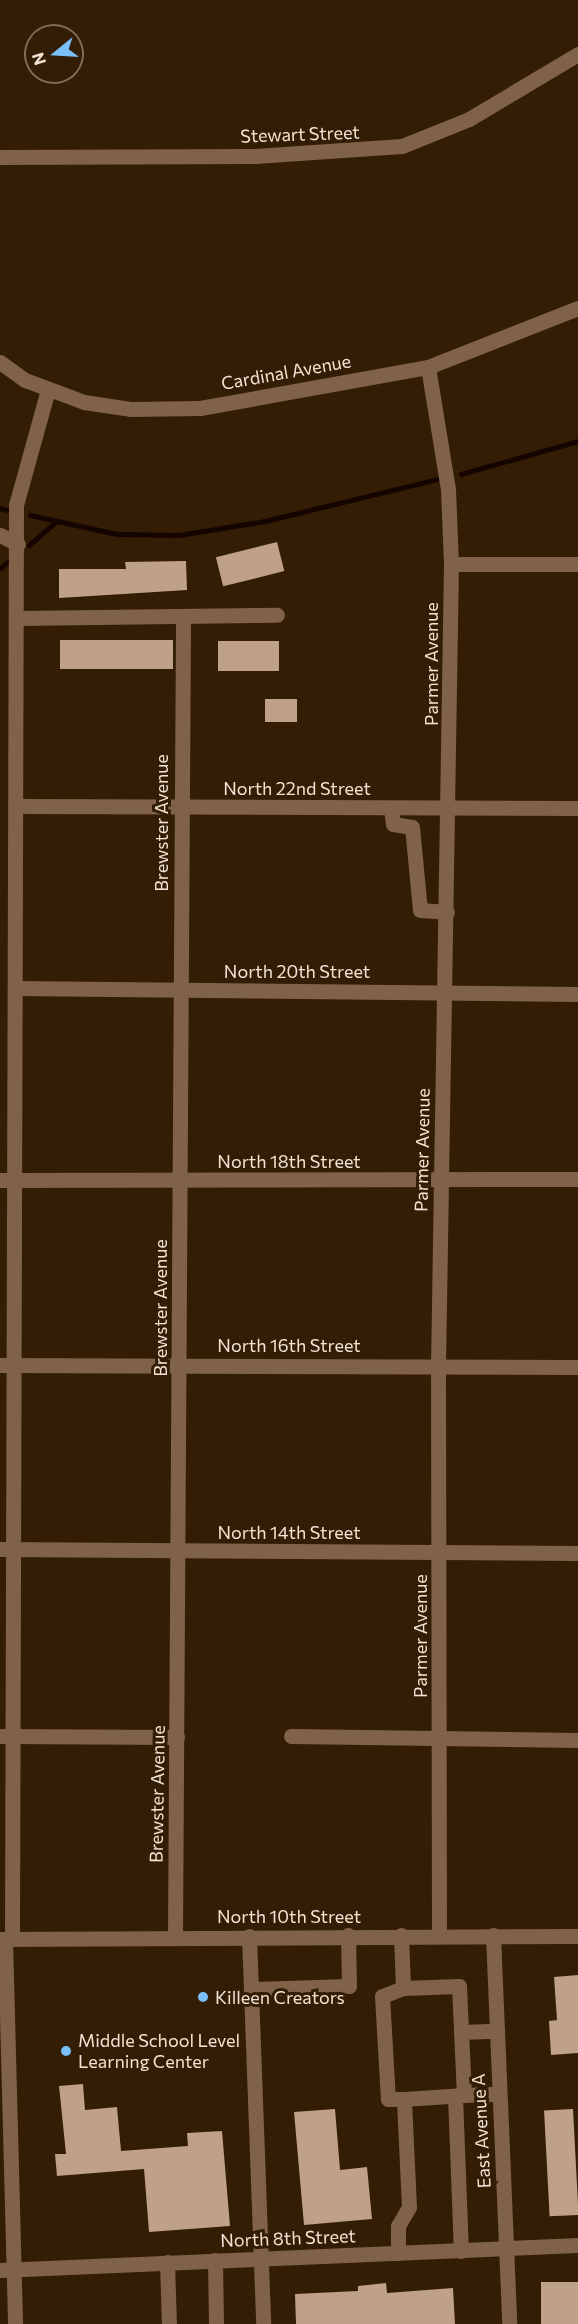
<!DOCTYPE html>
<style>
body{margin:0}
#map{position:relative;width:578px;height:2324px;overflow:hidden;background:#331d05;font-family:Commissioner,sans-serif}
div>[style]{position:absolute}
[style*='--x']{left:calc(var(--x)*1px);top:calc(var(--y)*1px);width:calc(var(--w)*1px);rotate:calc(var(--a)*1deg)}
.stream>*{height:5px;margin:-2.5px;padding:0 2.5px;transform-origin:2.5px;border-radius:2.5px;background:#150400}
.building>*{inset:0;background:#bea187;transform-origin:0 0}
.minor>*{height:15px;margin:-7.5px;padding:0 7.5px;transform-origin:7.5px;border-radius:7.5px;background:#7f6248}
.dots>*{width:16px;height:16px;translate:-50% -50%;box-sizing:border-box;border:3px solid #331d05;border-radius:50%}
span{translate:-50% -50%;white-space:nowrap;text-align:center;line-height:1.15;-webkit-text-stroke:6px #331d05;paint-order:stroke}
.street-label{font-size:18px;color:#f2e3d5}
.poi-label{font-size:18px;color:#f2e3d5}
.left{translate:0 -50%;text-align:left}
.north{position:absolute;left:24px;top:24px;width:60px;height:60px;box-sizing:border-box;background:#331d05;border:2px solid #7f6c58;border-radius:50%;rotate:252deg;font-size:16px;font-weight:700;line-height:24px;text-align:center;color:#f2e3d5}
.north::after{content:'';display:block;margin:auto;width:21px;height:27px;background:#79bff8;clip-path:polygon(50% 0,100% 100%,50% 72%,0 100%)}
</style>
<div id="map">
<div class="stream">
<i style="--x:461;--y:474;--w:122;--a:-15.8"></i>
<i style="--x:0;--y:508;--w:7;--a:16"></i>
<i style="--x:30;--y:515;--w:89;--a:12.3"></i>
<i style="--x:117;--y:534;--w:62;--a:0.9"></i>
<i style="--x:179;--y:535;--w:87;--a:-9.2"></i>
<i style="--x:265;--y:521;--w:177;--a:-13.7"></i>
<i style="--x:29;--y:545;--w:37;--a:-41"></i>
<i style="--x:0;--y:568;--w:10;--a:-37"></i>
</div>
<div class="building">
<i style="left:277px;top:542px;width:30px;height:63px;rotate:76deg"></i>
<i style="clip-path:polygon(186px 561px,187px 590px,59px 598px,59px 569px,126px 569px,125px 562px)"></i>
<i style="left:173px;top:640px;width:29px;height:113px;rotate:90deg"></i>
<i style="left:218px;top:641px;width:61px;height:30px"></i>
<i style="left:297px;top:699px;width:23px;height:32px;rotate:90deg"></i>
<i style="clip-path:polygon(578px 1975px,578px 2053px,551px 2055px,549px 2021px,557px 2020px,554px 1977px)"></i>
<i style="clip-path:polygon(83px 2084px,85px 2110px,117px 2107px,121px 2151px,188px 2146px,187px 2133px,222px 2131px,230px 2226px,149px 2232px,144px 2169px,57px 2176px,55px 2154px,66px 2154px,59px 2086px)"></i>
<i style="clip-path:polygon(335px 2109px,340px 2170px,367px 2167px,372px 2219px,304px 2225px,294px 2112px)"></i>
<i style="left:573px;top:2109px;width:106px;height:29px;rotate:87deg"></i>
<i style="left:578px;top:2282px;width:42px;height:37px;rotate:90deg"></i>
<i style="clip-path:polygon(386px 2283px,387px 2293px,453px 2288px,455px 2324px,296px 2324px,295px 2294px,358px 2291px,358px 2286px)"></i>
</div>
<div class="minor">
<i style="--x:0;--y:157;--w:255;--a:-0.2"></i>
<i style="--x:255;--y:156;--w:147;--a:-3.9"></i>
<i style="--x:402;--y:146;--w:72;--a:-21.9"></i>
<i style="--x:469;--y:119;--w:127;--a:-30.8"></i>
<i style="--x:0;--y:362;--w:31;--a:36"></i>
<i style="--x:25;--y:380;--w:63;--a:20.4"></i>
<i style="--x:84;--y:402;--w:48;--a:8.5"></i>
<i style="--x:131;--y:409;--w:69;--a:-0.8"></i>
<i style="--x:200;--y:408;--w:232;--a:-10.2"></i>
<i style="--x:428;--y:367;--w:161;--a:-21.5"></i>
<i style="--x:428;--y:367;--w:124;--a:80.7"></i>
<i style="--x:448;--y:489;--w:75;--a:87.7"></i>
<i style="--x:451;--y:564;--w:802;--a:90.93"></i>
<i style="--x:438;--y:1366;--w:569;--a:89.9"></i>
<i style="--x:0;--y:535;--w:20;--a:27"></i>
<i style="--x:451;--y:564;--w:127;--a:0"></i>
<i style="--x:18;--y:618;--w:259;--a:-0.7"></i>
<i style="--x:17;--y:806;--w:561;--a:0.2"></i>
<i style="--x:391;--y:808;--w:16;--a:83"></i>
<i style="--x:393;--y:824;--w:19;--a:9"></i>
<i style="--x:412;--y:827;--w:83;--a:84.5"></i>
<i style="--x:420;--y:910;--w:27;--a:4"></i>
<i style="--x:15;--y:988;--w:563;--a:0.61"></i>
<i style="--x:0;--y:1180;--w:578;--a:-0.1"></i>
<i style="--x:0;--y:1365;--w:578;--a:0.2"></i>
<i style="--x:0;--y:1549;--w:578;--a:0.4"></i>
<i style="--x:0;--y:1736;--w:177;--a:0.3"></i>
<i style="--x:291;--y:1736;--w:287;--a:0.8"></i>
<i style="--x:401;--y:1935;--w:53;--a:87.8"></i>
<i style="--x:403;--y:1988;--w:56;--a:-2"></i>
<i style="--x:459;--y:1986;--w:109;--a:87.4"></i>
<i style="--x:464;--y:2095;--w:35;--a:-2"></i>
<i style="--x:493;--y:1935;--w:389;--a:87.6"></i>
<i style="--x:175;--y:1936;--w:1320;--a:-89.65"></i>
<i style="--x:249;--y:1936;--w:388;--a:87.9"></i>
<i style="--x:12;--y:1938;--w:1433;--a:-89.84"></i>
<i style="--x:16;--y:505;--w:119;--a:-74.5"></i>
<i style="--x:0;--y:1939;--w:578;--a:-0.3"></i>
<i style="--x:5;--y:1939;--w:385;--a:88.5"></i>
<i style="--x:403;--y:1988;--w:22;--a:159"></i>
<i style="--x:382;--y:1996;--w:103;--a:86.7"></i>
<i style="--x:388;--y:2099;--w:16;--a:0"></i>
<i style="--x:251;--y:1989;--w:98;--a:-1.8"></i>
<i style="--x:349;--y:1986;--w:51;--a:-91.1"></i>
<i style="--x:461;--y:2032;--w:35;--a:-2"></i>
<i style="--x:455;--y:2096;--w:155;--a:87.8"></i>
<i style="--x:398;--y:2253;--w:27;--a:-90"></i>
<i style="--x:398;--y:2226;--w:22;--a:-60"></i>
<i style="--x:409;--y:2207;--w:108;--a:-92.7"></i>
<i style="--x:404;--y:2099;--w:60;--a:-3.8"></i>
<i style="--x:215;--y:2260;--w:64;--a:89.1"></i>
<i style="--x:167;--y:2262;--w:62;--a:88.2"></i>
<i style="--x:0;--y:2270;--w:579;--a:-2.48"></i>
</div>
<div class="dots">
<i style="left:203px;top:1997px;background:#79bff8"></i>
<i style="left:66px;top:2051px;background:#79bff8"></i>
</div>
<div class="street-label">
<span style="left:300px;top:134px;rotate:-2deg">Stewart Street</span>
<span style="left:286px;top:372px;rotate:-10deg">Cardinal Avenue</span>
<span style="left:431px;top:664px;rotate:-90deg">Parmer Avenue</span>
<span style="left:297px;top:788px">North 22nd Street</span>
<span style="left:161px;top:823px;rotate:-90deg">Brewster Avenue</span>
<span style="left:297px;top:971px">North 20th Street</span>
<span style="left:422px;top:1150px;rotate:-89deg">Parmer Avenue</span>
<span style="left:289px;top:1161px">North 18th Street</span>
<span style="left:160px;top:1308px;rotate:-90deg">Brewster Avenue</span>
<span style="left:289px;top:1345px">North 16th Street</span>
<span style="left:289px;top:1532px">North 14th Street</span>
<span style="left:420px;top:1636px;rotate:-90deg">Parmer Avenue</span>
<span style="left:157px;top:1794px;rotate:-89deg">Brewster Avenue</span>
<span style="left:289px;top:1916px">North 10th Street</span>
<span style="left:481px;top:2131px;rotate:-93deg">East Avenue A</span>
<span style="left:288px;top:2238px;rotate:-2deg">North 8th Street</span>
</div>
<div class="poi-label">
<span class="left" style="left:215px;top:1997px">Killeen Creators</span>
<span class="left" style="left:78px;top:2051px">Middle School Level<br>Learning Center</span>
</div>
<div class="north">N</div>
</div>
